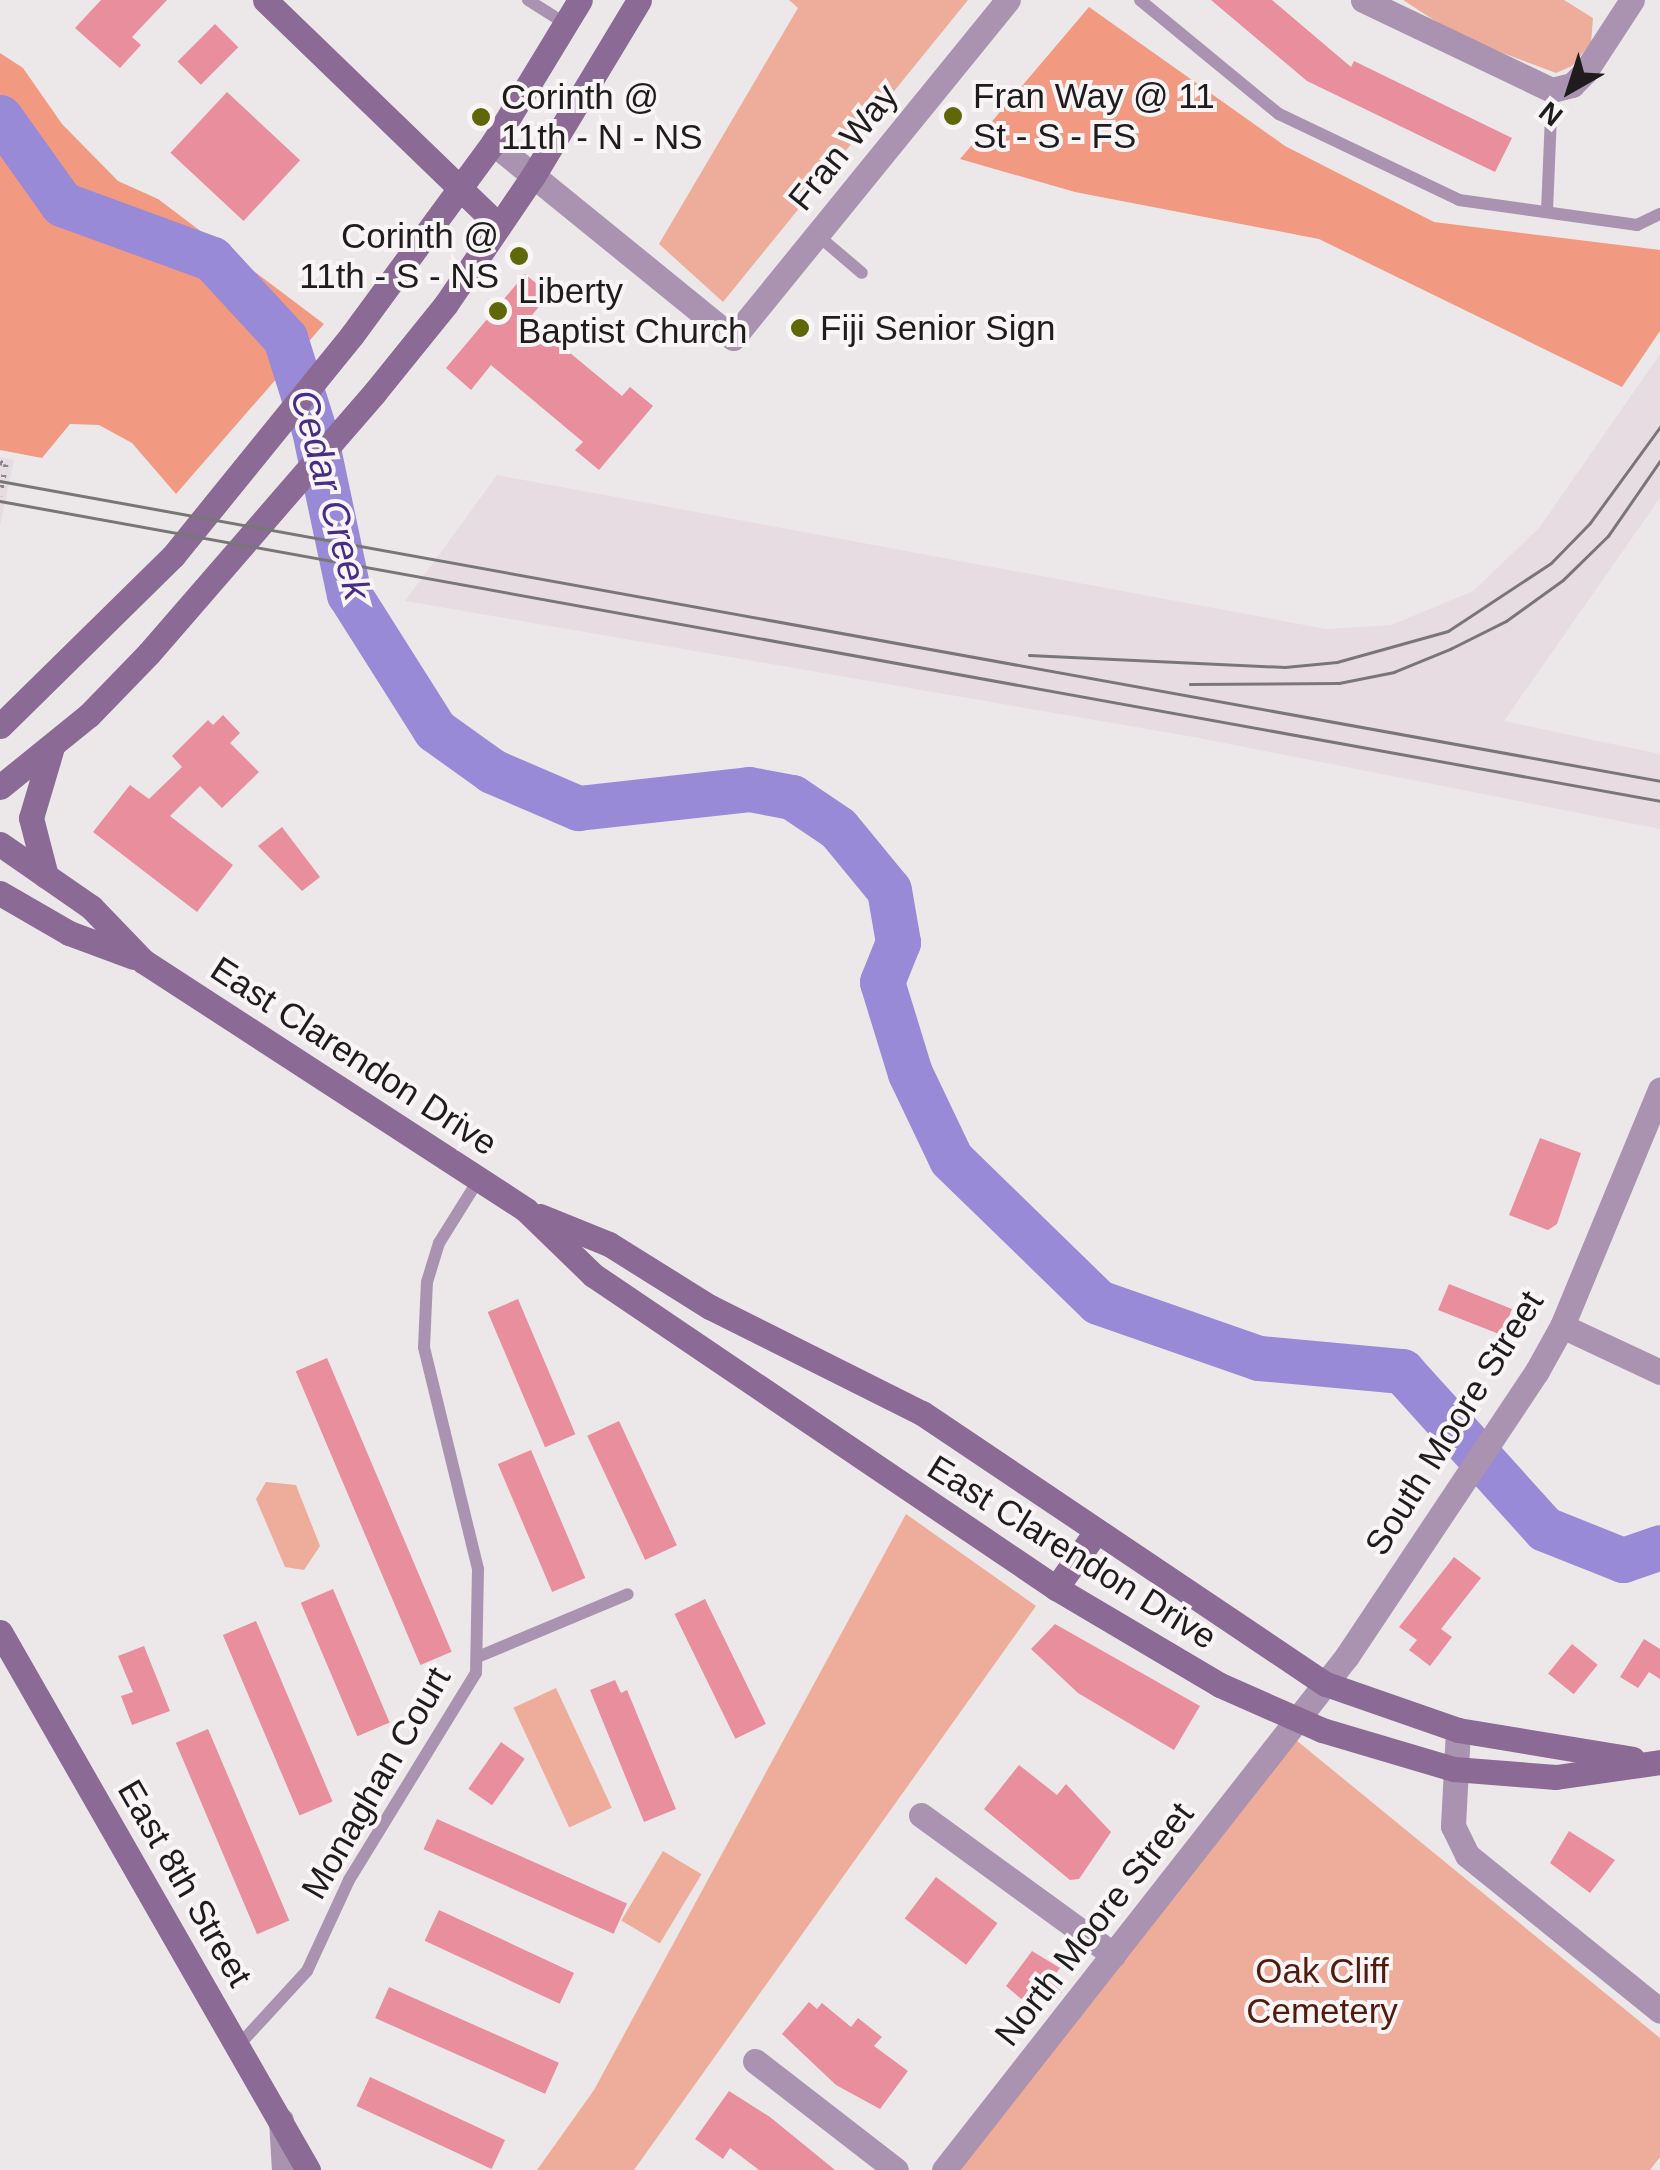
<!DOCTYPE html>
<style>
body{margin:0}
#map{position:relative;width:1660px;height:2170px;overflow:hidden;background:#ece8ea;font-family:Arial,sans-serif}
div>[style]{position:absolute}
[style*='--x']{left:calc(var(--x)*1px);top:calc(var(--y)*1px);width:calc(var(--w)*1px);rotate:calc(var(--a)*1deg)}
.built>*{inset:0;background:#e8dce3}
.green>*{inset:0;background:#eead9a;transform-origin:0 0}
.forest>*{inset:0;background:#f19a81}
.river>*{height:45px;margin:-22.5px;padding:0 22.5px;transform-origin:22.5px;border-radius:22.5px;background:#988ad6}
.building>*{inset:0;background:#e98e9c;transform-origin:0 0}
.path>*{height:5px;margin-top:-2.5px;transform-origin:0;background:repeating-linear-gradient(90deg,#898687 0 2.5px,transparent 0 10.5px)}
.lane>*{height:12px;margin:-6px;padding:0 6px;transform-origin:6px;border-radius:6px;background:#aa93b1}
.street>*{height:25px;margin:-12.5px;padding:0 12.5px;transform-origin:12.5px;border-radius:12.5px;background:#aa93b1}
.secondary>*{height:25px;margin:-12.5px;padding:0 12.5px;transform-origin:12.5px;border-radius:12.5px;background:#8b6a95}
.tram>*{height:2.5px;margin:-1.25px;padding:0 1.25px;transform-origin:1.25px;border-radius:1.25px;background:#797678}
.dots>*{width:28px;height:28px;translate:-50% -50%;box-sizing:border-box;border:5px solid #f9f5f7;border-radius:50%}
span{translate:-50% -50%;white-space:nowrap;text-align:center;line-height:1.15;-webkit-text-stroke:8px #f9f5f7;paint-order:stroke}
.poi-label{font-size:35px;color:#1e1c1d}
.left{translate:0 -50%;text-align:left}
.right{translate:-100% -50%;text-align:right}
.street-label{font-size:35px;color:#1e1c1d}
.park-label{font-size:35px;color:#521c0d}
.water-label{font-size:38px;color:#472d86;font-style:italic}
.north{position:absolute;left:1520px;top:40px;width:100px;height:100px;-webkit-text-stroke:8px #f9f5f7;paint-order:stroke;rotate:219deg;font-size:28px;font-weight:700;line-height:40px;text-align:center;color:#1e1c1d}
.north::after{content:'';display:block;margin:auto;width:35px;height:45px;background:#1e1c1d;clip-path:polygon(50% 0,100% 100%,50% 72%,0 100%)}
</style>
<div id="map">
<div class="built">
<i style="clip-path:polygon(1660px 354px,1660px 498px,1504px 721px,1660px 754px,1660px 829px,1199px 738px,405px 601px,497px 475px,1327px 629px,1391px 625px,1473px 591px,1539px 528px)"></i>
<i style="clip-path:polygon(0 457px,14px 460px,0 526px)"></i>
</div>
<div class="green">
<i style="clip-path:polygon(789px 0,968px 0,723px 302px,659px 244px,798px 8px)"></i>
<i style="clip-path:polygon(1403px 0,1564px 0,1593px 18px,1591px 43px,1572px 66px,1556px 73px,1460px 37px)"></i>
<i style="clip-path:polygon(266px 1482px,296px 1485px,320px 1546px,304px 1570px,285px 1567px,256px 1499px)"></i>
<i style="clip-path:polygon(906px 1514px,1036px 1606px,634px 2170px,537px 2170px,594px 2090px)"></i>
<i style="left:556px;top:1688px;width:132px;height:47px;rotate:65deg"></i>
<i style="clip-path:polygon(1296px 1740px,1660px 2038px,1660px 2157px,1650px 2170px,944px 2170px)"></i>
<i style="left:663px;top:1851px;width:45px;height:81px;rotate:31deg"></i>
</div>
<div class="forest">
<i style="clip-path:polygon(1089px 7px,1285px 146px,1434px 222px,1660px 250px,1660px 331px,1622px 387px,1319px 239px,1075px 192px,960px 159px)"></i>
<i style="clip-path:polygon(0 53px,23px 68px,62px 124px,118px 181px,158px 199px,324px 324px,176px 494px,132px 443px,99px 425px,70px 424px,42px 458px,0 450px)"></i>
</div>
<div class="river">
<i style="--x:0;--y:117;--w:107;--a:54.5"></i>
<i style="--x:62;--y:204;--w:160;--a:20.1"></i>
<i style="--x:212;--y:259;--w:108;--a:47.3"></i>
<i style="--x:285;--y:338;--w:96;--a:72.5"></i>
<i style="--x:314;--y:430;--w:168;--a:78"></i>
<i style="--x:349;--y:594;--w:161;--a:57.7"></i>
<i style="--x:435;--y:730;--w:70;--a:35.7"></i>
<i style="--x:492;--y:771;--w:94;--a:23.3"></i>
<i style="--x:578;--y:808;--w:172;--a:-6.3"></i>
<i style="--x:749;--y:789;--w:44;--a:10.5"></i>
<i style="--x:792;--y:797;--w:55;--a:34"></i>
<i style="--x:838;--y:828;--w:80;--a:50.6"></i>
<i style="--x:889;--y:890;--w:53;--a:80.2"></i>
<i style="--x:898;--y:942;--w:43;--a:111.8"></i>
<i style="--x:882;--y:982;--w:95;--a:72.9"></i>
<i style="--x:910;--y:1073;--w:95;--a:64.5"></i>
<i style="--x:951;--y:1159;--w:205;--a:44.2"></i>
<i style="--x:1098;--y:1302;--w:170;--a:19.2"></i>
<i style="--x:1259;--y:1358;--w:144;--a:5.2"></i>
<i style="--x:1402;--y:1371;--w:213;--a:47.9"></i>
<i style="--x:1545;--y:1529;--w:84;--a:21.7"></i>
<i style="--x:1623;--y:1560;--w:39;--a:-19"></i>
</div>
<div class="building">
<i style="clip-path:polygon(101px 0,167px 0,132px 37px,141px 45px,120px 68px,75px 28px)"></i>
<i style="clip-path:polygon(1211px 0,1272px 0,1351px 67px,1354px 61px,1512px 138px,1495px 172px,1307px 81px)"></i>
<i style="left:215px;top:24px;width:33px;height:53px;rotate:45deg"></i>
<i style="left:227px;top:92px;width:100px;height:83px;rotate:43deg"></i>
<i style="clip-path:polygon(525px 274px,549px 294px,529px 319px,622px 396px,630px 387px,653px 406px,599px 470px,575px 450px,583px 442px,491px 365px,471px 390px,446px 368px)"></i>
<i style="clip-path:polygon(223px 715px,240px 733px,230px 743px,259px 772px,222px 808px,200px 786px,170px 816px,233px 865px,197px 912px,93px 832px,130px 785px,149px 799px,182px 767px,172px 756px,208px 720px,213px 725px)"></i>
<i style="clip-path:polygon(282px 827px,320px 877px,302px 891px,258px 846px)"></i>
<i style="clip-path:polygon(1540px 1138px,1581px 1153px,1557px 1224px,1548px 1230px,1509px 1215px)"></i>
<i style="clip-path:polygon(1449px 1284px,1512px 1309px,1504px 1329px,1499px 1334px,1438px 1310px)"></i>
<i style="left:518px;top:1299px;width:147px;height:33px;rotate:67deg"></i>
<i style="left:327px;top:1358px;width:319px;height:34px;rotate:67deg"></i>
<i style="left:619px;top:1421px;width:137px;height:35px;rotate:65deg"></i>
<i style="left:531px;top:1450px;width:139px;height:36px;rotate:67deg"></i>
<i style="clip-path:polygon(1454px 1557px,1481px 1578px,1441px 1629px,1452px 1637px,1430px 1666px,1409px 1650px,1417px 1640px,1399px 1627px)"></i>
<i style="left:333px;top:1589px;width:145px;height:35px;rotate:67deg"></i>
<i style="left:705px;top:1599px;width:139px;height:34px;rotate:64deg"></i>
<i style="left:256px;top:1621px;width:196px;height:36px;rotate:67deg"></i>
<i style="clip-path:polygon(1055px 1624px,1200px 1706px,1174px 1750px,1078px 1693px,1031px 1649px)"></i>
<i style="clip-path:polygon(1644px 1639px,1660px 1649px,1660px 1679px,1649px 1672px,1638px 1688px,1620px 1677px)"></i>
<i style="left:1572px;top:1644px;width:33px;height:38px;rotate:39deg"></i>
<i style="clip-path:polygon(144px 1646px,170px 1711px,132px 1725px,121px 1696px,133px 1692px,118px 1656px)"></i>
<i style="clip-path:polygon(615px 1680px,621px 1693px,627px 1690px,676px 1809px,644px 1822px,590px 1690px)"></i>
<i style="left:208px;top:1729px;width:208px;height:35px;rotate:67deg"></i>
<i style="left:501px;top:1742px;width:29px;height:57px;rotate:35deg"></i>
<i style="clip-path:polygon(1019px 1765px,1057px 1795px,1066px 1784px,1111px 1832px,1079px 1879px,1070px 1880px,984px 1809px)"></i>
<i style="left:437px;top:1819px;width:208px;height:33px;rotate:24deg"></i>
<i style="clip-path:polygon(1569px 1831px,1615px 1860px,1590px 1893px,1550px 1863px)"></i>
<i style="left:936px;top:1877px;width:77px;height:52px;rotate:37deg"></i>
<i style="left:439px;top:1910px;width:149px;height:34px;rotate:25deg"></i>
<i style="clip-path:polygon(1032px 1951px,1060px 1968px,1054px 1976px,1062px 1993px,1042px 1987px,1027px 2004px,1006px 1986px)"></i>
<i style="left:389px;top:1987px;width:186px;height:34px;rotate:24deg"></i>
<i style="clip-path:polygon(809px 2002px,817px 2009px,822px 2003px,851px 2027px,858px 2018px,882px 2037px,874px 2046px,908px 2071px,880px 2109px,836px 2085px,782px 2034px)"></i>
<i style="left:370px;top:2077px;width:149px;height:32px;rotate:25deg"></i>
<i style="clip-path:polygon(729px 2091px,770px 2117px,835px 2170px,759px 2170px,730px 2148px,723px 2159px,695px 2139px)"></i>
</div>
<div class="path">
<i style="--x:0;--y:462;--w:6;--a:18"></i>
<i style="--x:6;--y:464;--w:32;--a:101"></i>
</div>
<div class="lane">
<i style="--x:528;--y:0;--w:45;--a:32.3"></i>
<i style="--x:1140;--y:0;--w:180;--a:39.4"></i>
<i style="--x:1279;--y:114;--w:199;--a:25.5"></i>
<i style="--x:1459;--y:200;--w:180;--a:8"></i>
<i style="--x:1637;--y:225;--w:25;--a:-26"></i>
<i style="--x:1547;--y:211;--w:121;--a:-87.6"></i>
<i style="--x:816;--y:234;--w:60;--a:40.3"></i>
<i style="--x:480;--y:1656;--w:160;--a:-22.7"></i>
<i style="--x:238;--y:2046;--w:102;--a:-47.4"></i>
<i style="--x:307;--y:1971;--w:100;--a:-65.2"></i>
<i style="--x:349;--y:1880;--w:243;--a:-58.5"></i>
<i style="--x:476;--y:1673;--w:104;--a:-88.9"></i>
<i style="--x:478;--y:1569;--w:228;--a:-103.7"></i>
<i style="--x:424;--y:1347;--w:65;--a:-87.4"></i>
<i style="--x:427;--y:1282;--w:41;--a:-72.9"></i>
<i style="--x:439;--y:1243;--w:75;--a:-58"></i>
</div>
<div class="street">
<i style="--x:1363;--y:0;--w:209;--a:25.5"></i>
<i style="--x:1552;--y:90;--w:21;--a:-14"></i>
<i style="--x:1572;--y:85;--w:18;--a:-45"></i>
<i style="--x:1585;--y:72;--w:86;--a:-56.9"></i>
<i style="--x:493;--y:143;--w:309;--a:39.1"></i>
<i style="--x:733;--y:338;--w:436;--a:-50.9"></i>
<i style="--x:1562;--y:1326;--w:108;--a:25.1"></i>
<i style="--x:1458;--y:1730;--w:96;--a:93"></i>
<i style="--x:1453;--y:1826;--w:32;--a:64"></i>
<i style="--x:1467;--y:1855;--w:248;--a:38.9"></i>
<i style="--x:921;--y:1815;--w:238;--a:36"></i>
<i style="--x:755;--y:2061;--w:178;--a:37.7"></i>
<i style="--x:281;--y:2120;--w:50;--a:86.6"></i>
<i style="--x:944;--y:2170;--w:653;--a:-51.9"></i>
<i style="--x:1347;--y:1656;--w:343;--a:-56.3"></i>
<i style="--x:1537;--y:1371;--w:51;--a:-60.9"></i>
<i style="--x:1562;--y:1326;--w:256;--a:-67.5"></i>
</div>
<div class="secondary">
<i style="--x:265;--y:0;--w:325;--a:44"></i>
<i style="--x:0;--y:726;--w:243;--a:-44.5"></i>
<i style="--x:173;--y:556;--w:284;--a:-51"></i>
<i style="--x:352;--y:335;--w:238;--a:-53.7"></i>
<i style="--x:493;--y:143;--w:167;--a:-58.7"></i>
<i style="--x:0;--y:787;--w:114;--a:-39"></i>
<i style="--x:89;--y:715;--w:86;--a:-45.9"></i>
<i style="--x:149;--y:653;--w:345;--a:-49.1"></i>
<i style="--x:375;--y:392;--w:113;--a:-51.1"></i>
<i style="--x:446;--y:304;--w:155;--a:-55.8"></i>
<i style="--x:533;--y:176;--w:205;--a:-58.9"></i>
<i style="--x:0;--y:844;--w:111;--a:34.7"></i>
<i style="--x:91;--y:907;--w:75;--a:46.1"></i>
<i style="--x:143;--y:961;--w:457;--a:33"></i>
<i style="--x:526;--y:1210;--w:93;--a:44.1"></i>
<i style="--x:593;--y:1275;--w:559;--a:34.06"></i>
<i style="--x:1056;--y:1588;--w:191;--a:30.6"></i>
<i style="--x:1220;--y:1685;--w:111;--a:23.8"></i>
<i style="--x:1322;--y:1730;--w:138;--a:16.5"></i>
<i style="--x:1454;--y:1769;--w:102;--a:4.5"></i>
<i style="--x:1556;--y:1777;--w:105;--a:-8.2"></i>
<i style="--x:46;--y:876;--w:60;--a:-104.5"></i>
<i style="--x:31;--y:818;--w:74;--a:-73.5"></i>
<i style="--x:0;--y:893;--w:80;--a:30.1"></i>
<i style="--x:69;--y:933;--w:69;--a:20.3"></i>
<i style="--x:540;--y:1216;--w:74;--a:22.1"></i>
<i style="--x:609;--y:1244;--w:119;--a:32"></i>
<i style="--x:710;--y:1307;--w:237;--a:26.6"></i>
<i style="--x:922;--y:1413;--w:486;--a:33.9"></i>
<i style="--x:1326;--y:1684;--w:140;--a:19.2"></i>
<i style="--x:1458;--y:1730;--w:177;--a:9.4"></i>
<i style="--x:1056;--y:1588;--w:69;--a:-54.5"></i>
<i style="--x:0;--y:1632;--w:620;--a:60.21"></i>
</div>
<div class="tram">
<i style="--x:0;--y:481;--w:1687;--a:10.24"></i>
<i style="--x:0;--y:501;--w:1687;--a:10.24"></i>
<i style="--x:1029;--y:655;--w:256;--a:2.7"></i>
<i style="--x:1285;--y:667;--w:52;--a:-5.5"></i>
<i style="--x:1337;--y:662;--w:115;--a:-15.6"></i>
<i style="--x:1448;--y:631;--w:123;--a:-33.4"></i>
<i style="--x:1551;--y:563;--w:56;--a:-45.7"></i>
<i style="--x:1590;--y:523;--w:119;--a:-53.9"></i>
<i style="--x:1190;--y:684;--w:149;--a:-0.4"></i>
<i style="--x:1339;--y:683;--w:56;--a:-11.3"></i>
<i style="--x:1394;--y:672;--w:61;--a:-22.3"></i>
<i style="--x:1450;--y:649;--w:63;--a:-26.6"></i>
<i style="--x:1506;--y:621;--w:70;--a:-35.7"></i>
<i style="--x:1563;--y:580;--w:63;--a:-44.4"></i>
<i style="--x:1608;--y:536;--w:91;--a:-55.3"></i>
</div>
<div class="dots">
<i style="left:953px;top:116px;background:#606709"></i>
<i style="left:481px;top:117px;background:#606709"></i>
<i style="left:519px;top:256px;background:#606709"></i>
<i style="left:498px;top:311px;background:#606709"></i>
<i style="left:800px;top:328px;background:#606709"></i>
</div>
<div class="poi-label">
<span class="left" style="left:973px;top:116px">Fran Way @ 11<br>St - S - FS</span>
<span class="left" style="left:501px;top:117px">Corinth @<br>11th - N - NS</span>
<span class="right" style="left:499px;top:256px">Corinth @<br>11th - S - NS</span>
<span class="left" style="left:518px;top:311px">Liberty<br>Baptist Church</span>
<span class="left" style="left:820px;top:328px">Fiji Senior Sign</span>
</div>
<div class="street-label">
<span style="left:843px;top:147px;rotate:-51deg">Fran Way</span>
<span style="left:354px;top:1056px;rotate:33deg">East Clarendon Drive</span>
<span style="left:1454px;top:1423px;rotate:-58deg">South Moore Street</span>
<span style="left:1072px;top:1552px;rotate:32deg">East Clarendon Drive</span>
<span style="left:376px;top:1783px;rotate:-60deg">Monaghan Court</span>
<span style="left:185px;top:1883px;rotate:60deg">East 8th Street</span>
<span style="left:1094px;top:1924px;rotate:-52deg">North Moore Street</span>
</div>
<div class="park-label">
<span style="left:1322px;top:1991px">Oak Cliff<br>Cemetery</span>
</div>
<div class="water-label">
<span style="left:330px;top:495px;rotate:75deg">Cedar Creek</span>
</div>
<div class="north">N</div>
</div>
